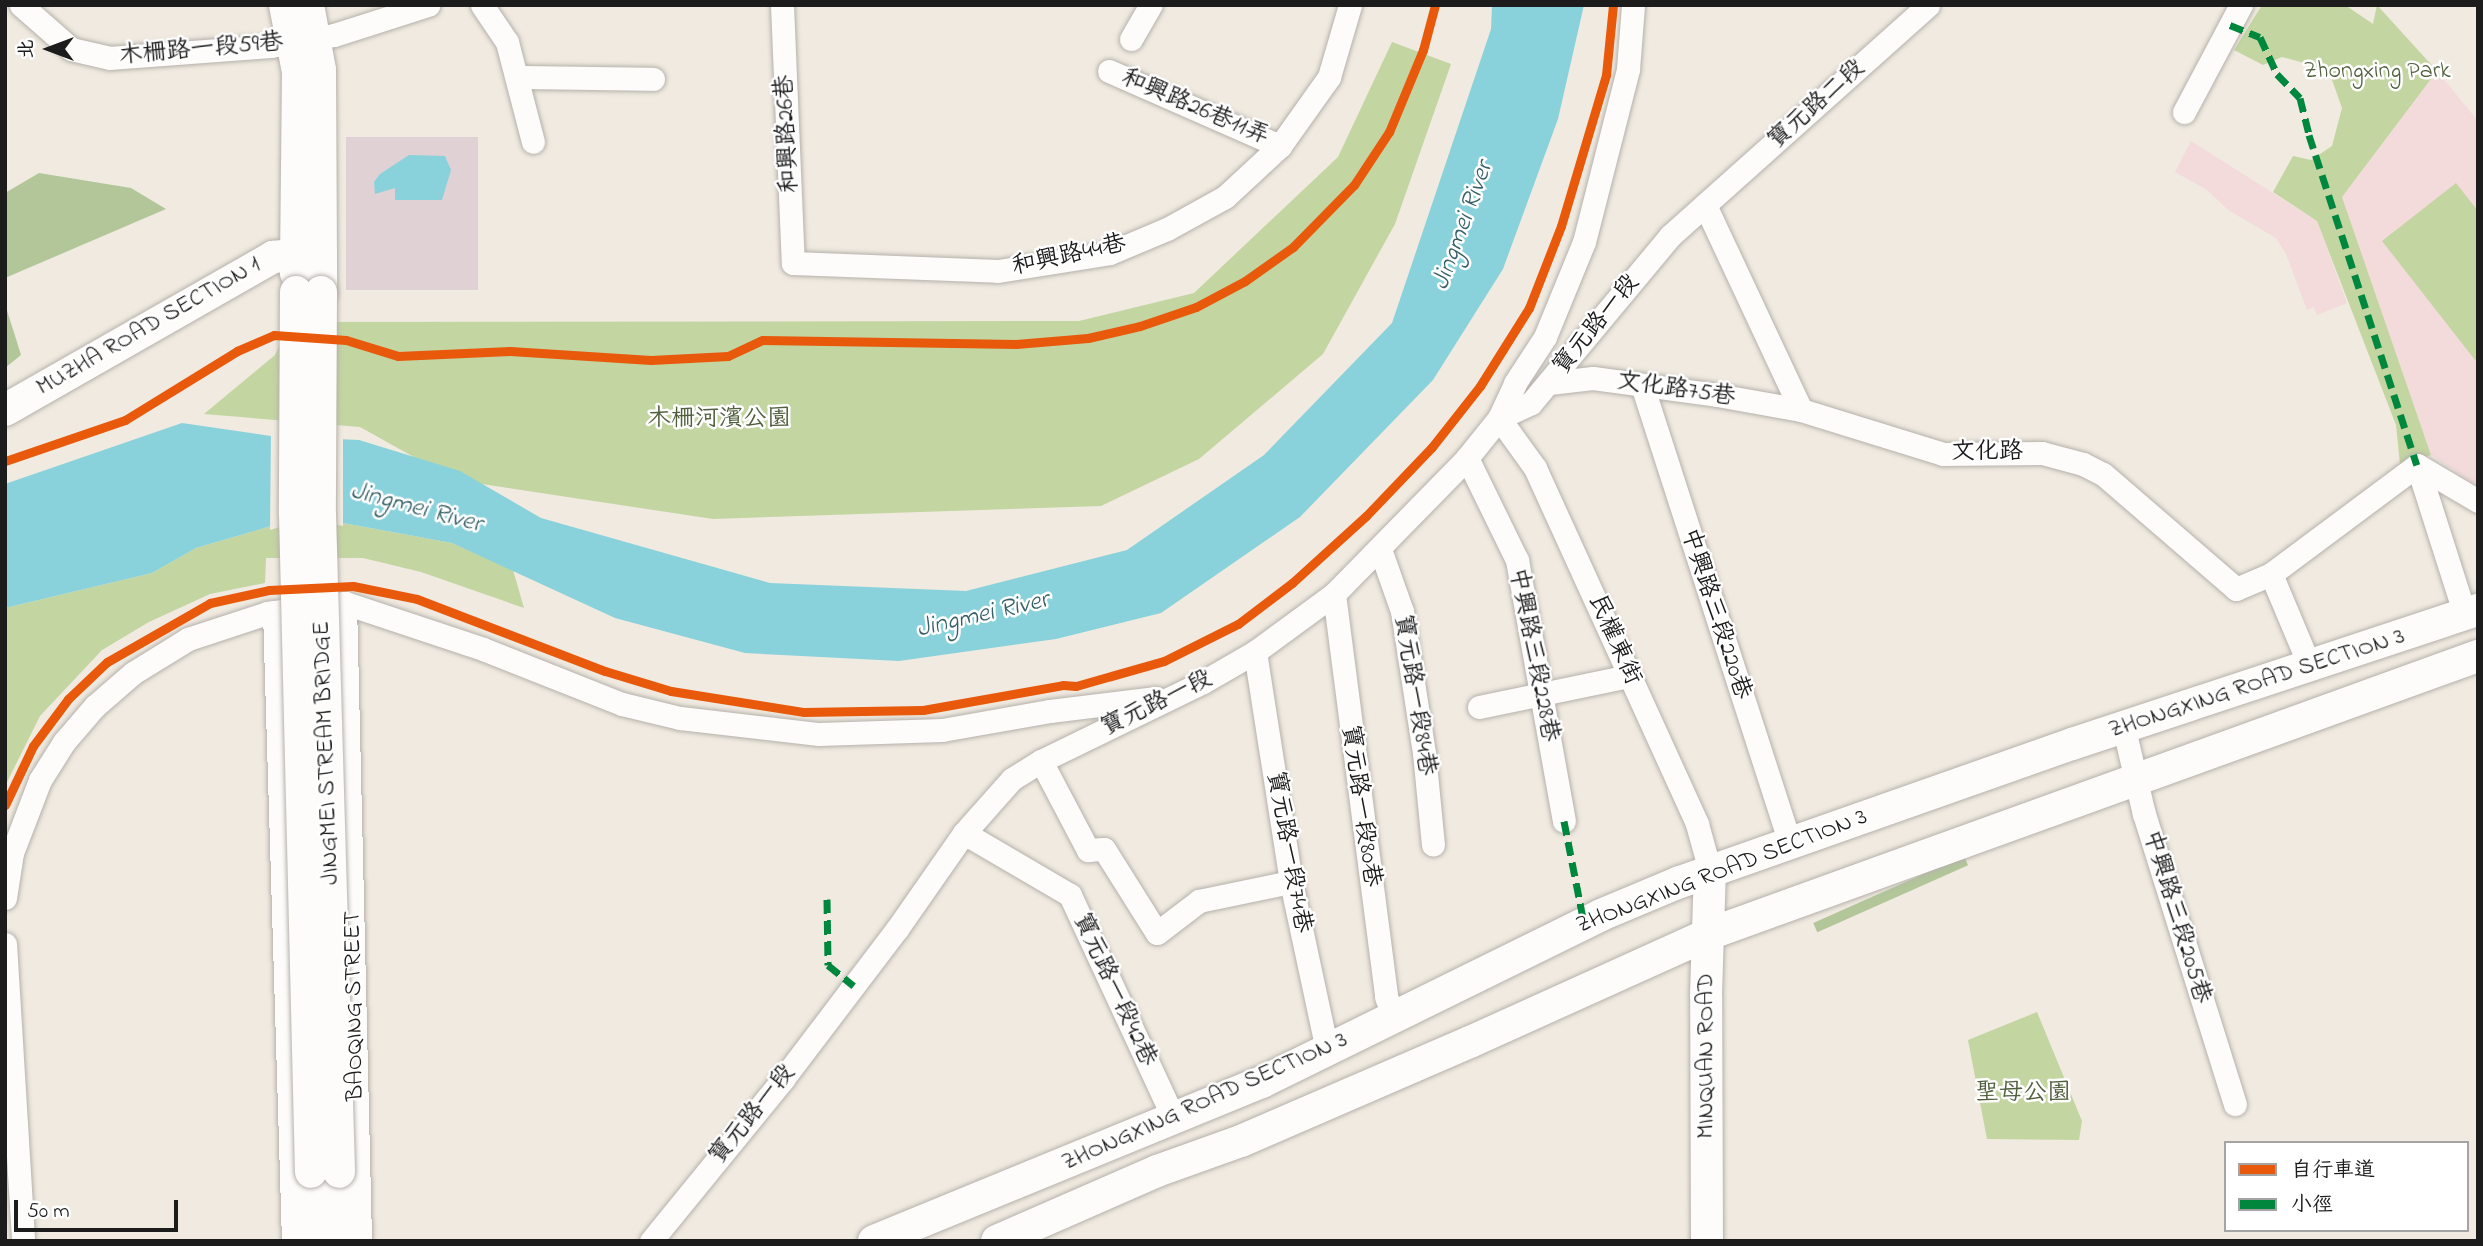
<!DOCTYPE html>
<meta charset="utf-8">
<style>
body{margin:0}
#map{position:relative;width:2483px;height:1246px;overflow:hidden;background:#f0eae0;font-family:"Indie Flower","LXGW WenKai TC",sans-serif}
div>[style]{position:absolute}
[style*='--x']{left:calc(var(--x)*1px);top:calc(var(--y)*1px);width:calc(var(--w)*1px);rotate:calc(var(--a)*1deg)}
.built>*{inset:0;background:#f3dbdc}
.industrial>*{inset:0;background:#dfd1d4;transform-origin:0 0}
.green>*{inset:0;background:#c3d5a1}
.forest>*{inset:0;background:#b2c69a;transform-origin:0 0}
.water>*{inset:0;background:#8ad2db}
.pier>*{inset:0;background:#f0eae0}
.roads{filter:drop-shadow(0 0 2px #b5b1ab) drop-shadow(0 0 2px #b5b1ab)}
.street>*{height:23px;margin:-11.5px;padding:0 11.5px;transform-origin:11.5px;border-radius:11.5px;background:#fdfcfa}
.secondary>*{height:32px;margin:-16px;padding:0 16px;transform-origin:16px;border-radius:16px;background:#fdfcfa}
.bridges{filter:drop-shadow(0 0 2px #b5b1ab) drop-shadow(0 0 2px #b5b1ab)}
.secondary-bridge>*{height:32px;margin:-16px;padding:0 16px;transform-origin:16px;border-radius:16px;background:#fdfcfa}
.quiet>*{height:7px;margin-top:-3.5px;transform-origin:0;background:repeating-linear-gradient(90deg,#00873e 0 14px,transparent 0 21px)}
.cycleway>*{height:9px;margin:-4.5px;padding:0 4.5px;transform-origin:4.5px;border-radius:4.5px;background:#e8590c}
span{translate:-50% -50%;white-space:nowrap;text-align:center;line-height:1.15;-webkit-text-stroke:5px #fff;paint-order:stroke}
.street-label{font-size:24px;color:#1c1c1c}
.park-label{font-size:24px;color:#505f3c}
.water-label{font-size:26px;color:#366068;font-style:italic}
.frame{position:absolute;inset:0;border:7px solid #1c1c1c;pointer-events:none}
.legend{position:absolute;left:2224px;top:1141px;width:245px;height:91px;box-sizing:border-box;background:#fff;border:2px solid #a4a4a4;margin:0;padding:9px 12px;list-style:none;font-size:21px;color:#1c1c1c}
.legend li{display:flex;align-items:center;gap:14px;height:35px}
.legend b{width:35px;border:2px solid #a4a4a4}
.north{position:absolute;left:14px;top:14px;width:70px;height:70px;-webkit-text-stroke:5px #fff;paint-order:stroke;rotate:270deg;font-size:19px;font-weight:700;line-height:28px;text-align:center;color:#1c1c1c}
.north::after{content:'';display:block;margin:auto;width:24px;height:32px;background:#1c1c1c;clip-path:polygon(50% 0,100% 100%,50% 72%,0 100%)}
.scale{position:absolute;left:14px;top:1200px;width:164px;height:32px;box-sizing:border-box;border:4px solid #1c1c1c;border-top:0;padding-left:9px;font-size:21px;line-height:24px;white-space:nowrap;color:#1c1c1c;-webkit-text-stroke:5px #fff;paint-order:stroke}
</style>
<div id="map">
<div class="built">
<i style="clip-path:polygon(2437px 71px,2478px 121px,2478px 486px,2431px 455px,2342px 197px)"></i>
<i style="clip-path:polygon(2191px 141px,2317px 221px,2347px 303px,2317px 315px,2314px 307px,2307px 310px,2286px 254px,2276px 238px,2228px 210px,2207px 190px,2175px 172px)"></i>
</div>
<div class="industrial">
<i style="left:346px;top:137px;width:132px;height:153px"></i>
</div>
<div class="green">
<i style="clip-path:polygon(2262px 5px,2345px 5px,2373px 24px,2377px 5px,2437px 71px,2342px 197px,2431px 455px,2400px 464px,2396px 425px,2317px 221px,2273px 192px,2293px 156px,2311px 160px,2332px 146px,2342px 108px,2331px 77px,2308px 64px,2282px 57px,2263px 65px,2234px 50px)"></i>
<i style="clip-path:polygon(1392px 42px,1451px 64px,1395px 224px,1323px 354px,1199px 459px,1101px 506px,713px 519px,455px 480px,360px 427px,204px 414px,275px 355px,291px 322px,1079px 321px,1194px 293px,1338px 157px)"></i>
<i style="clip-path:polygon(2456px 183px,2478px 211px,2478px 358px,2475px 360px,2382px 241px)"></i>
<i style="clip-path:polygon(305px 516px,452px 543px,513px 570px,524px 608px,421px 572px,363px 558px,266px 558px,265px 583px,210px 594px,149px 622px,102px 650px,40px 716px,5px 786px,5px 608px,152px 573px,196px 548px)"></i>
<i style="clip-path:polygon(2037px 1012px,2082px 1121px,2079px 1140px,1987px 1139px,1968px 1040px)"></i>
</div>
<div class="forest">
<i style="clip-path:polygon(39px 173px,131px 188px,166px 209px,5px 278px,5px 193px)"></i>
<i style="clip-path:polygon(5px 304px,21px 355px,5px 368px)"></i>
<i style="left:1964px;top:856px;width:10px;height:165px;rotate:66deg"></i>
</div>
<div class="water">
<i style="clip-path:polygon(1492px 5px,1584px 5px,1558px 119px,1503px 269px,1433px 380px,1300px 517px,1161px 613px,1056px 639px,899px 661px,745px 653px,615px 618px,452px 543px,305px 516px,196px 548px,152px 573px,5px 608px,5px 484px,182px 423px,271px 436px,359px 440px,460px 471px,541px 518px,770px 583px,966px 591px,1127px 550px,1264px 455px,1392px 323px,1491px 29px)"></i>
<i style="clip-path:polygon(409px 155px,445px 156px,451px 170px,442px 200px,395px 200px,395px 188px,375px 194px,374px 182px,380px 174px)"></i>
</div>
<div class="pier">
<i style="clip-path:polygon(271px 433px,343px 436px,343px 526px,306px 519px,270px 530px)"></i>
</div>
<div class="roads">
<div class="street">
<i style="--x:21;--y:5;--w:67;--a:41.3"></i>
<i style="--x:71;--y:49;--w:39;--a:13"></i>
<i style="--x:109;--y:58;--w:162;--a:-4.2"></i>
<i style="--x:271;--y:46;--w:64;--a:-9.9"></i>
<i style="--x:334;--y:35;--w:99;--a:-17.7"></i>
<i style="--x:482;--y:5;--w:45;--a:56"></i>
<i style="--x:507;--y:42;--w:103;--a:75.4"></i>
<i style="--x:782;--y:5;--w:258;--a:87.6"></i>
<i style="--x:793;--y:263;--w:205;--a:2.2"></i>
<i style="--x:998;--y:271;--w:113;--a:-9.1"></i>
<i style="--x:1110;--y:253;--w:62;--a:-22.8"></i>
<i style="--x:1167;--y:229;--w:66;--a:-28.9"></i>
<i style="--x:1225;--y:197;--w:75;--a:-42.8"></i>
<i style="--x:1280;--y:146;--w:85;--a:-54.6"></i>
<i style="--x:1329;--y:77;--w:75;--a:-73.7"></i>
<i style="--x:1131;--y:39;--w:39;--a:-60"></i>
<i style="--x:1109;--y:71;--w:187;--a:23.7"></i>
<i style="--x:517;--y:77;--w:136;--a:0.8"></i>
<i style="--x:2184;--y:112;--w:121;--a:-62"></i>
<i style="--x:1705;--y:205;--w:226;--a:64.9"></i>
<i style="--x:1549;--y:383;--w:44;--a:-6.5"></i>
<i style="--x:1593;--y:378;--w:125;--a:7.8"></i>
<i style="--x:1717;--y:395;--w:85;--a:10.1"></i>
<i style="--x:1801;--y:410;--w:149;--a:17.2"></i>
<i style="--x:1943;--y:454;--w:99;--a:-0.6"></i>
<i style="--x:2042;--y:453;--w:42;--a:15"></i>
<i style="--x:2083;--y:464;--w:22;--a:27"></i>
<i style="--x:2103;--y:474;--w:176;--a:40.8"></i>
<i style="--x:2236;--y:589;--w:38;--a:-23"></i>
<i style="--x:2271;--y:574;--w:101;--a:67.2"></i>
<i style="--x:1642;--y:385;--w:481;--a:72.1"></i>
<i style="--x:1499;--y:418;--w:62;--a:54.2"></i>
<i style="--x:1535;--y:468;--w:391;--a:65.5"></i>
<i style="--x:1697;--y:824;--w:49;--a:74.5"></i>
<i style="--x:1499;--y:418;--w:38;--a:-65"></i>
<i style="--x:1515;--y:383;--w:55;--a:-56.9"></i>
<i style="--x:1545;--y:337;--w:103;--a:-67.7"></i>
<i style="--x:1584;--y:242;--w:179;--a:-75.7"></i>
<i style="--x:1628;--y:69;--w:64;--a:-85.5"></i>
<i style="--x:1467;--y:458;--w:114;--a:63.9"></i>
<i style="--x:1517;--y:560;--w:265;--a:79.8"></i>
<i style="--x:1380;--y:549;--w:66;--a:70.5"></i>
<i style="--x:1402;--y:611;--w:144;--a:81.2"></i>
<i style="--x:1424;--y:753;--w:92;--a:84.4"></i>
<i style="--x:2271;--y:574;--w:182;--a:-36.7"></i>
<i style="--x:1334;--y:594;--w:406;--a:82.6"></i>
<i style="--x:1386;--y:997;--w:22;--a:68"></i>
<i style="--x:345;--y:603;--w:638;--a:88.65"></i>
<i style="--x:274;--y:612;--w:629;--a:88.27"></i>
<i style="--x:2465;--y:615;--w:157;--a:-107.7"></i>
<i style="--x:2417;--y:465;--w:71;--a:30.5"></i>
<i style="--x:1255;--y:652;--w:233;--a:81.1"></i>
<i style="--x:1291;--y:882;--w:172;--a:77.9"></i>
<i style="--x:1479;--y:707;--w:143;--a:-11.7"></i>
<i style="--x:1619;--y:678;--w:11;--a:-38"></i>
<i style="--x:2124;--y:729;--w:87;--a:76.8"></i>
<i style="--x:2144;--y:814;--w:304;--a:72.6"></i>
<i style="--x:1041;--y:761;--w:101;--a:62.2"></i>
<i style="--x:1088;--y:850;--w:16;--a:-4"></i>
<i style="--x:1104;--y:849;--w:99;--a:57.8"></i>
<i style="--x:1157;--y:933;--w:53;--a:-37.3"></i>
<i style="--x:1199;--y:901;--w:94;--a:-11.7"></i>
<i style="--x:964;--y:833;--w:123;--a:30.3"></i>
<i style="--x:1070;--y:895;--w:249;--a:65.1"></i>
<i style="--x:5;--y:898;--w:46;--a:-81.2"></i>
<i style="--x:12;--y:853;--w:78;--a:-69"></i>
<i style="--x:40;--y:780;--w:45;--a:-57.7"></i>
<i style="--x:64;--y:742;--w:48;--a:-49.3"></i>
<i style="--x:95;--y:706;--w:50;--a:-41"></i>
<i style="--x:133;--y:673;--w:65;--a:-31.7"></i>
<i style="--x:188;--y:639;--w:83;--a:-18.2"></i>
<i style="--x:267;--y:613;--w:79;--a:-7.3"></i>
<i style="--x:345;--y:603;--w:145;--a:18.4"></i>
<i style="--x:483;--y:649;--w:149;--a:21.6"></i>
<i style="--x:622;--y:704;--w:60;--a:13.6"></i>
<i style="--x:680;--y:718;--w:140;--a:6.6"></i>
<i style="--x:819;--y:734;--w:123;--a:-1.9"></i>
<i style="--x:942;--y:730;--w:110;--a:-10"></i>
<i style="--x:1050;--y:711;--w:107;--a:-7"></i>
<i style="--x:5;--y:944;--w:298;--a:86.5"></i>
<i style="--x:651;--y:1241;--w:209;--a:-50.8"></i>
<i style="--x:783;--y:1079;--w:188;--a:-52.8"></i>
<i style="--x:897;--y:929;--w:117;--a:-55.1"></i>
<i style="--x:964;--y:833;--w:72;--a:-48.4"></i>
<i style="--x:1012;--y:779;--w:34;--a:-32"></i>
<i style="--x:1041;--y:761;--w:180;--a:-26"></i>
<i style="--x:1203;--y:682;--w:60;--a:-30"></i>
<i style="--x:1255;--y:652;--w:98;--a:-36.3"></i>
<i style="--x:1334;--y:594;--w:190;--a:-45.6"></i>
<i style="--x:1467;--y:458;--w:51;--a:-51.3"></i>
<i style="--x:1499;--y:418;--w:35;--a:-25"></i>
<i style="--x:1531;--y:403;--w:217;--a:-50.2"></i>
<i style="--x:1670;--y:236;--w:346;--a:-41.8"></i>
</div>
<div class="secondary">
<i style="--x:285;--y:5;--w:68;--a:79"></i>
<i style="--x:298;--y:72;--w:201;--a:90.6"></i>
<i style="--x:308;--y:5;--w:66;--a:79.5"></i>
<i style="--x:320;--y:70;--w:222;--a:89.7"></i>
<i style="--x:5;--y:410;--w:309;--a:-29.7"></i>
<i style="--x:273;--y:257;--w:48;--a:-5.9"></i>
<i style="--x:311;--y:1172;--w:69;--a:89.2"></i>
<i style="--x:339;--y:1172;--w:69;--a:88.3"></i>
<i style="--x:874;--y:1241;--w:419;--a:-22.3"></i>
<i style="--x:1262;--y:1082;--w:378;--a:-26.2"></i>
<i style="--x:1601;--y:915;--w:86;--a:-22.7"></i>
<i style="--x:1680;--y:882;--w:416;--a:-19.4"></i>
<i style="--x:2072;--y:744;--w:428;--a:-18.3"></i>
<i style="--x:997;--y:1241;--w:175;--a:-23.6"></i>
<i style="--x:1157;--y:1171;--w:89;--a:-19.7"></i>
<i style="--x:1241;--y:1141;--w:249;--a:-23.4"></i>
<i style="--x:1470;--y:1042;--w:262;--a:-24.3"></i>
<i style="--x:1709;--y:934;--w:818;--a:-19.88"></i>
<i style="--x:1707;--y:1241;--w:246;--a:-90.2"></i>
<i style="--x:1706;--y:995;--w:124;--a:-88.2"></i>
</div>
</div>
<div class="bridges">
<div class="secondary-bridge">
<i style="--x:296;--y:292;--w:221;--a:90.3"></i>
<i style="--x:295;--y:513;--w:659;--a:88.61"></i>
<i style="--x:321;--y:292;--w:223;--a:90.3"></i>
<i style="--x:320;--y:515;--w:657;--a:88.34"></i>
</div>
</div>
<div class="quiet">
<i style="--x:2230;--y:25;--w:32;--a:22"></i>
<i style="--x:2260;--y:37;--w:41;--a:65.3"></i>
<i style="--x:2277;--y:74;--w:33;--a:46"></i>
<i style="--x:2300;--y:98;--w:38;--a:76"></i>
<i style="--x:2309;--y:135;--w:347;--a:71.9"></i>
<i style="--x:1564;--y:821;--w:104;--a:78.9"></i>
<i style="--x:827;--y:899;--w:66;--a:89.1"></i>
<i style="--x:828;--y:965;--w:33;--a:39"></i>
</div>
<div class="cycleway">
<i style="--x:5;--y:461;--w:127;--a:-18.9"></i>
<i style="--x:125;--y:420;--w:132;--a:-31.6"></i>
<i style="--x:237;--y:351;--w:40;--a:-23.4"></i>
<i style="--x:274;--y:335;--w:72;--a:4"></i>
<i style="--x:346;--y:340;--w:54;--a:17.1"></i>
<i style="--x:398;--y:356;--w:112;--a:-2.6"></i>
<i style="--x:510;--y:351;--w:141;--a:3.7"></i>
<i style="--x:651;--y:360;--w:77;--a:-3"></i>
<i style="--x:728;--y:356;--w:38;--a:-25"></i>
<i style="--x:763;--y:340;--w:253;--a:0.9"></i>
<i style="--x:1016;--y:344;--w:72;--a:-4.8"></i>
<i style="--x:1088;--y:338;--w:53;--a:-13"></i>
<i style="--x:1140;--y:326;--w:59;--a:-18.7"></i>
<i style="--x:1196;--y:307;--w:55;--a:-28"></i>
<i style="--x:1245;--y:281;--w:59;--a:-35.3"></i>
<i style="--x:1293;--y:247;--w:87;--a:-45.5"></i>
<i style="--x:1354;--y:185;--w:64;--a:-56.6"></i>
<i style="--x:1389;--y:132;--w:89;--a:-67.5"></i>
<i style="--x:1423;--y:50;--w:47;--a:-75.1"></i>
<i style="--x:5;--y:805;--w:65;--a:-64.6"></i>
<i style="--x:33;--y:746;--w:59;--a:-53.3"></i>
<i style="--x:68;--y:699;--w:54;--a:-43.5"></i>
<i style="--x:107;--y:662;--w:119;--a:-29.8"></i>
<i style="--x:210;--y:603;--w:60;--a:-12.4"></i>
<i style="--x:269;--y:590;--w:84;--a:-2.7"></i>
<i style="--x:353;--y:586;--w:65;--a:11.5"></i>
<i style="--x:417;--y:599;--w:201;--a:21"></i>
<i style="--x:605;--y:671;--w:69;--a:16.9"></i>
<i style="--x:671;--y:691;--w:135;--a:9"></i>
<i style="--x:804;--y:712;--w:119;--a:-1"></i>
<i style="--x:923;--y:710;--w:142;--a:-10.1"></i>
<i style="--x:1063;--y:685;--w:13;--a:4"></i>
<i style="--x:1076;--y:686;--w:91;--a:-15.9"></i>
<i style="--x:1164;--y:661;--w:83;--a:-26.6"></i>
<i style="--x:1238;--y:624;--w:68;--a:-37.2"></i>
<i style="--x:1292;--y:583;--w:100;--a:-42.2"></i>
<i style="--x:1366;--y:516;--w:95;--a:-46.3"></i>
<i style="--x:1432;--y:447;--w:78;--a:-51.8"></i>
<i style="--x:1480;--y:386;--w:92;--a:-57.9"></i>
<i style="--x:1529;--y:308;--w:88;--a:-68.7"></i>
<i style="--x:1561;--y:226;--w:158;--a:-73.4"></i>
<i style="--x:1606;--y:75;--w:70;--a:-84.3"></i>
</div>
<div class="street-label">
<span style="left:201px;top:50px;rotate:-5deg">木柵路一段59巷</span>
<span style="left:1817px;top:105px;rotate:-42deg">寶元路二段</span>
<span style="left:1195px;top:108px;rotate:23deg">和興路26巷11弄</span>
<span style="left:788px;top:134px;rotate:-93deg">和興路26巷</span>
<span style="left:1069px;top:256px;rotate:-12deg">和興路44巷</span>
<span style="left:1597px;top:325px;rotate:-51deg">寶元路一段</span>
<span style="left:149px;top:327px;rotate:-30deg">MUZHA ROAD SECTION 1</span>
<span style="left:1676px;top:390px;rotate:8deg">文化路75巷</span>
<span style="left:1987px;top:453px">文化路</span>
<span style="left:1715px;top:614px;rotate:72deg">中興路三段220巷</span>
<span style="left:1614px;top:640px;rotate:66deg">民權東街</span>
<span style="left:1533px;top:655px;rotate:79deg">中興路三段228巷</span>
<span style="left:2257px;top:684px;rotate:-18deg">ZHONGXING ROAD SECTION 3</span>
<span style="left:1414px;top:695px;rotate:81deg">寶元路一段84巷</span>
<span style="left:1157px;top:704px;rotate:-26deg">寶元路一段</span>
<span style="left:327px;top:753px;rotate:-92deg">JINGMEI STREAM BRIDGE</span>
<span style="left:1360px;top:806px;rotate:82deg">寶元路一段80巷</span>
<span style="left:1288px;top:852px;rotate:80deg">寶元路一段74巷</span>
<span style="left:1722px;top:872px;rotate:-21deg">ZHONGXING ROAD SECTION 3</span>
<span style="left:2176px;top:917px;rotate:73deg">中興路三段205巷</span>
<span style="left:1114px;top:990px;rotate:65deg">寶元路一段42巷</span>
<span style="left:355px;top:1006px;rotate:-91deg">BAOQING STREET</span>
<span style="left:1707px;top:1056px;rotate:-90deg">MINQUAN ROAD</span>
<span style="left:1205px;top:1102px;rotate:-24deg">ZHONGXING ROAD SECTION 3</span>
<span style="left:753px;top:1115px;rotate:-51deg">寶元路一段</span>
</div>
<div class="park-label">
<span style="left:2377px;top:72px">Zhongxing Park</span>
<span style="left:719px;top:420px">木柵河濱公園</span>
<span style="left:2023px;top:1094px">聖母公園</span>
</div>
<div class="water-label">
<span style="left:1464px;top:226px;rotate:-70deg">Jingmei River</span>
<span style="left:416px;top:509px;rotate:15deg">Jingmei River</span>
<span style="left:983px;top:616px;rotate:-13deg">Jingmei River</span>
</div>
<div class="frame"></div>
<ul class="legend">
<li><b style="height:9px;background:#e8590c"></b>自行車道</li>
<li><b style="height:9px;background:#00873e"></b>小徑</li>
</ul>
<div class="north">北</div>
<div class="scale">50 m</div>
</div>
